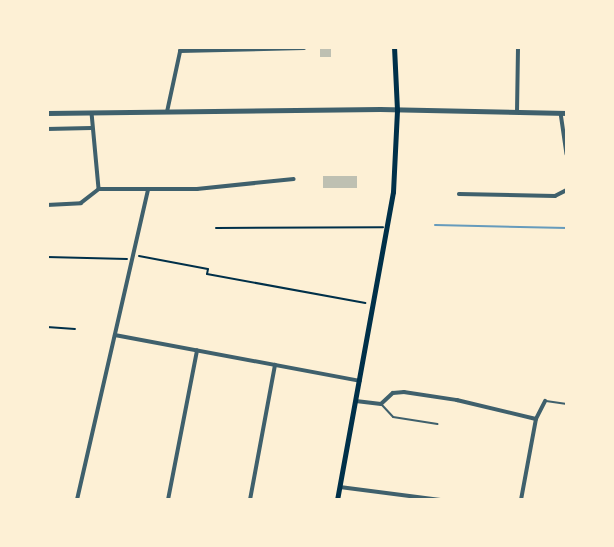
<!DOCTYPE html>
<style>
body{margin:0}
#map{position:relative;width:614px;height:547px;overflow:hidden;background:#fdf0d5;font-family:Rubik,sans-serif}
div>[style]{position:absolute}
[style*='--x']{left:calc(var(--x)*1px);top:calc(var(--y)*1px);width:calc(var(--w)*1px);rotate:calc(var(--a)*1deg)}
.stream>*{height:2px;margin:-1px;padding:0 1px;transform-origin:1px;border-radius:1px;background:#669bbc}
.building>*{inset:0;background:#bec0b2;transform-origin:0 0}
.path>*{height:2px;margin:-1px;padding:0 1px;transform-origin:1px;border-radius:1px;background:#003049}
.service>*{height:2px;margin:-1px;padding:0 1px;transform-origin:1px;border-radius:1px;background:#3f606c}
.minor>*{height:3.5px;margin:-1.75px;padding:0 1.75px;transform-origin:1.75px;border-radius:1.75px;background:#3f606c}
.tertiary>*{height:4.5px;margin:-2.25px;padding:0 2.25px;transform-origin:2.25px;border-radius:2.25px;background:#3f606c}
.secondary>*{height:5px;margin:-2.5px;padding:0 2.5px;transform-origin:2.5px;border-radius:2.5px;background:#003049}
span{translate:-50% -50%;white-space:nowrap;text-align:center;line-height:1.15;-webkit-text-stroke:7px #fdf0d5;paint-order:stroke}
.frame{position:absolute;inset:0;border:49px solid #fdf0d5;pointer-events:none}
</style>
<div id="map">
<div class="stream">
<i style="--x:435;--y:225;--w:132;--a:1.3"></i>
</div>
<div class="building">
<i style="left:320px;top:47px;width:11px;height:10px"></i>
<i style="left:323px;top:176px;width:34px;height:12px"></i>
</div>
<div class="path">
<i style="--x:216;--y:228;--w:167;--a:-0.3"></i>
<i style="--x:139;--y:256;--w:70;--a:10.7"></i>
<i style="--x:208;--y:269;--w:5;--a:101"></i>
<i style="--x:207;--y:274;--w:161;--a:10.4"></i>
<i style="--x:47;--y:257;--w:80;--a:1.4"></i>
<i style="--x:47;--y:327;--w:28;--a:4"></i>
</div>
<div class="service">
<i style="--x:546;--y:401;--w:21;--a:8"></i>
<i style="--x:382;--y:405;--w:16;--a:47"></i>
<i style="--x:393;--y:417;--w:45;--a:9"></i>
</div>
<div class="minor">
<i style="--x:180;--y:51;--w:124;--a:-1.4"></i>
<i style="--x:167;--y:112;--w:66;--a:-77.8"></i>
<i style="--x:517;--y:112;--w:65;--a:-89.1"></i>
<i style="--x:92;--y:113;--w:76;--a:84.7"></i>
<i style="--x:561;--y:113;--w:41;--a:81.7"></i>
<i style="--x:47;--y:129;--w:44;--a:-1.3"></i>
<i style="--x:459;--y:194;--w:96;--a:1.2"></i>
<i style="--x:555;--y:196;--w:13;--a:-27"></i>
<i style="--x:47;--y:205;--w:34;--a:-3"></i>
<i style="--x:81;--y:203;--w:23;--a:-38"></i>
<i style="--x:99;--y:189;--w:98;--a:0"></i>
<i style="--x:197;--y:189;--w:97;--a:-5.9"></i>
<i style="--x:115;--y:335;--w:249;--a:10.6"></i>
<i style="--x:356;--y:401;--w:25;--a:7"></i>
<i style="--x:381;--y:404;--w:16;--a:-43"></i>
<i style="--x:393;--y:393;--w:11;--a:-5"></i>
<i style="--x:404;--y:392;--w:54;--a:8.6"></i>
<i style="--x:457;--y:400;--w:81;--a:13.5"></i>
<i style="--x:340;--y:487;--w:103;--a:7.3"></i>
<i style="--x:77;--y:500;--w:318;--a:-77.1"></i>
<i style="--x:168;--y:500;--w:152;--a:-79"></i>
<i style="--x:250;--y:500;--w:137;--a:-79.5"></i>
<i style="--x:521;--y:500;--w:82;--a:-79.5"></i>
<i style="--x:536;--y:419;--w:20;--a:-63"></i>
</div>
<div class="tertiary">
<i style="--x:47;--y:113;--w:333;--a:-0.7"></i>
<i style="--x:380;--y:109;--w:187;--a:1.2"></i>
</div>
<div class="secondary">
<i style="--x:337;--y:500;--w:313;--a:-79.7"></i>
<i style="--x:393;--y:192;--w:82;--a:-87.2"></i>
<i style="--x:397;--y:110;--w:63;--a:-92.7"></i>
</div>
<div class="frame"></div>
</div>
